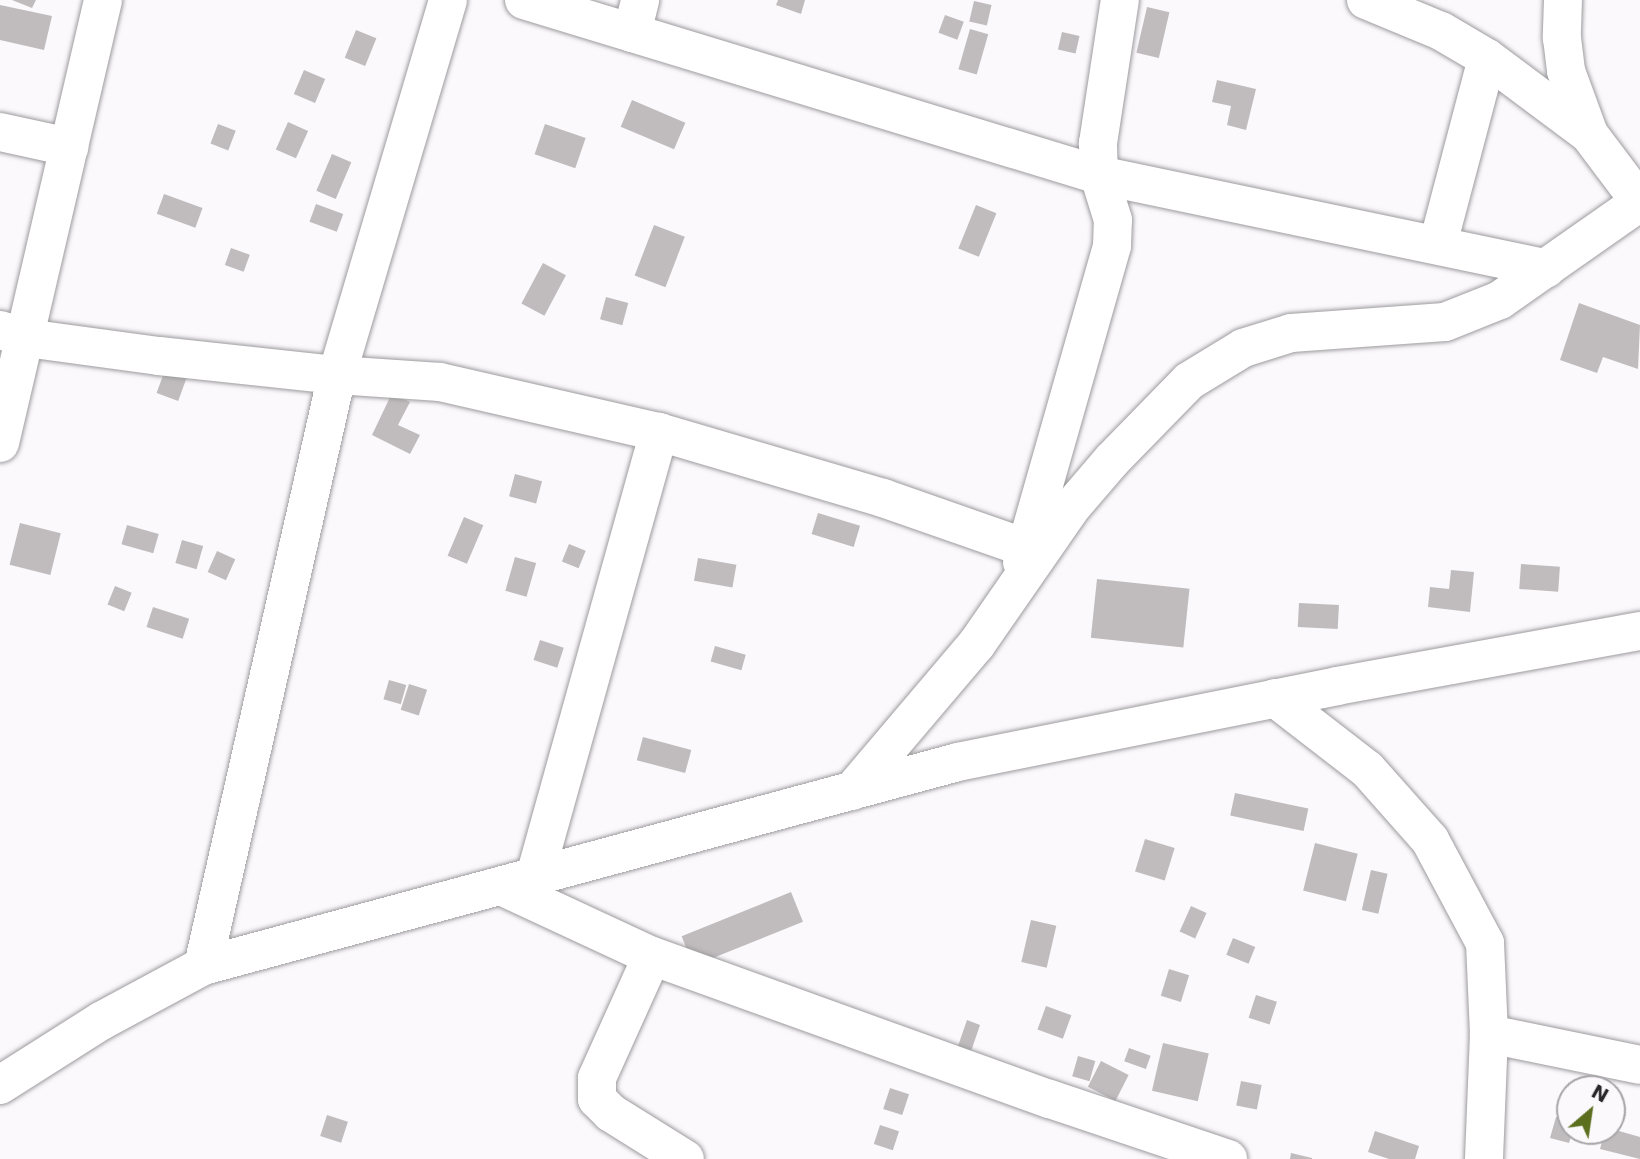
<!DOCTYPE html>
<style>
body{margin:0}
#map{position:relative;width:1640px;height:1159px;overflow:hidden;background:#fbf9fc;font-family:"DejaVu Sans",sans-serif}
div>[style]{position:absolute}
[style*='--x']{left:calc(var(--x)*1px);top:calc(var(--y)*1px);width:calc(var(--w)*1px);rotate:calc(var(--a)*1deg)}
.building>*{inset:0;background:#c0bcbd;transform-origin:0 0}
.roads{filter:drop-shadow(0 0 2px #9d9b9e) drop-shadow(0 0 2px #9d9b9e)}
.minor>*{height:38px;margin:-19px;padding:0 19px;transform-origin:19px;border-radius:19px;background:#fff}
span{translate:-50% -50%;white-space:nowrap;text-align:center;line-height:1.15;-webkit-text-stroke:6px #fbf9fc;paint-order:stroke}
.north{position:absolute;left:1556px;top:1075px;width:70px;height:70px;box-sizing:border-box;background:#fbf9fc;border:2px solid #a7a5a8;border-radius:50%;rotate:29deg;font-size:19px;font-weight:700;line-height:28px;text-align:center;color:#292829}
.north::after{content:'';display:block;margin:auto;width:24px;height:32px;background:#5c6f1e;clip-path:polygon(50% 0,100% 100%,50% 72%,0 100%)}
</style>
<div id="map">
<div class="building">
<i style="clip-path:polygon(12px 0,36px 0,32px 8px)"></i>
<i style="clip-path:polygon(778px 0,805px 0,801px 14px,776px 5px)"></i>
<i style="left:974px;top:1px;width:18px;height:21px;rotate:13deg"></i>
<i style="clip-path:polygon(0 5px,52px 16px,44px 50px,0 40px)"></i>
<i style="left:1147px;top:7px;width:23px;height:47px;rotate:13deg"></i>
<i style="left:945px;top:15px;width:20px;height:19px;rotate:20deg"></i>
<i style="left:970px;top:29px;width:19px;height:42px;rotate:16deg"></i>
<i style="left:356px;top:30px;width:22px;height:30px;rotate:22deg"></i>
<i style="left:1062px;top:32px;width:18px;height:18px;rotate:13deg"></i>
<i style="left:304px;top:70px;width:23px;height:26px;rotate:23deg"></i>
<i style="clip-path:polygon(1217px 80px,1256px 89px,1246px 130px,1227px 125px,1231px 106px,1212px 102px)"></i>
<i style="left:632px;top:100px;width:58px;height:29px;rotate:23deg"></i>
<i style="left:288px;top:122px;width:22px;height:30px;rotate:24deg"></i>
<i style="left:218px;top:124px;width:19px;height:21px;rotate:21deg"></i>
<i style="left:545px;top:124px;width:43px;height:32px;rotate:19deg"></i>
<i style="left:332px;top:154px;width:21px;height:40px;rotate:23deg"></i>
<i style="left:164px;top:194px;width:41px;height:21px;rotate:20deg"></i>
<i style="left:316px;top:204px;width:29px;height:19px;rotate:20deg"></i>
<i style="left:976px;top:205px;width:22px;height:47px;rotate:22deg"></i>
<i style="left:654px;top:225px;width:33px;height:54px;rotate:21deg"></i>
<i style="left:231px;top:248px;width:20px;height:18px;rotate:20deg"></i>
<i style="left:543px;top:263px;width:26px;height:46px;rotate:28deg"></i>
<i style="left:606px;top:297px;width:23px;height:23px;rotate:15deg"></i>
<i style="clip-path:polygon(1579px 303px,1640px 325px,1638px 369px,1603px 357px,1597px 373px,1560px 360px)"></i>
<i style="left:173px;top:348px;width:23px;height:48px;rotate:20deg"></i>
<i style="clip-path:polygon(392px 393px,410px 402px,398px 425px,420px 435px,410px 454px,372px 435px)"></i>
<i style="left:515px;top:474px;width:28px;height:23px;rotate:15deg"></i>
<i style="left:818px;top:513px;width:44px;height:22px;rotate:17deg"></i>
<i style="left:464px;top:517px;width:21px;height:42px;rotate:23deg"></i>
<i style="left:20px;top:523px;width:42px;height:43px;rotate:14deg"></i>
<i style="left:127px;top:525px;width:33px;height:20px;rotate:16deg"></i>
<i style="left:182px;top:540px;width:22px;height:24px;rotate:16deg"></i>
<i style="left:569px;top:544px;width:18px;height:19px;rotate:22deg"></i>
<i style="left:217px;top:551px;width:20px;height:23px;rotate:24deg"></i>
<i style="left:515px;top:557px;width:22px;height:35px;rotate:16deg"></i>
<i style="left:698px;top:558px;width:39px;height:23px;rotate:10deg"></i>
<i style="left:1521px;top:564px;width:39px;height:25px;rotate:4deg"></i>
<i style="clip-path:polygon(1451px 570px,1474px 572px,1470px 612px,1428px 607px,1430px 587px,1449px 589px)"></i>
<i style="left:1097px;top:579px;width:93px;height:59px;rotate:6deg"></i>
<i style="left:115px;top:586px;width:18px;height:20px;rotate:22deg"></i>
<i style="left:1299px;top:603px;width:40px;height:24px;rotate:3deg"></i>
<i style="left:153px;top:607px;width:38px;height:21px;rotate:18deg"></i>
<i style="left:540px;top:640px;width:25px;height:21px;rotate:18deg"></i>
<i style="left:715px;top:646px;width:32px;height:16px;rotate:16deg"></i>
<i style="left:389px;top:680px;width:18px;height:20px;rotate:16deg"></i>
<i style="left:409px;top:684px;width:19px;height:27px;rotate:18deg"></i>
<i style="left:643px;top:737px;width:50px;height:24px;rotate:15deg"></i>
<i style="left:1235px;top:793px;width:75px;height:23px;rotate:12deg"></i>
<i style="left:1145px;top:839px;width:31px;height:34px;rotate:17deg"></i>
<i style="left:1315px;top:843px;width:44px;height:49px;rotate:14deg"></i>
<i style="left:1371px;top:870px;width:17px;height:41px;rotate:13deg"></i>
<i style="left:791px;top:892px;width:32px;height:118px;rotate:68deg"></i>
<i style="left:1191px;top:906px;width:17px;height:28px;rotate:24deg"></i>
<i style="left:1031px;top:920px;width:26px;height:43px;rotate:13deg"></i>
<i style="left:1233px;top:938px;width:24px;height:18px;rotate:22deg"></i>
<i style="left:1169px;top:969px;width:21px;height:28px;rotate:17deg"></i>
<i style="left:1256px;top:995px;width:22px;height:24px;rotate:18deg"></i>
<i style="left:1046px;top:1006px;width:27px;height:25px;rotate:20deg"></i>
<i style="clip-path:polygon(967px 1020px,980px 1025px,966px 1066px,958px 1046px)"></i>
<i style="left:1163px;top:1043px;width:47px;height:49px;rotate:13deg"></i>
<i style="left:1129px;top:1048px;width:23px;height:14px;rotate:20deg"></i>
<i style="left:1078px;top:1056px;width:18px;height:21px;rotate:16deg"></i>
<i style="left:1101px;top:1061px;width:31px;height:29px;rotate:27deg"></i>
<i style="left:1241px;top:1081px;width:21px;height:25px;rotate:11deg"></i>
<i style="left:890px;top:1088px;width:20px;height:22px;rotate:18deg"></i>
<i style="left:327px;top:1115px;width:22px;height:22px;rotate:18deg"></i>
<i style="clip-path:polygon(1556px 1117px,1570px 1120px,1570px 1131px,1573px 1131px,1569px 1143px,1550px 1138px)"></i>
<i style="left:880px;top:1125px;width:20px;height:20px;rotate:18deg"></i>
<i style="clip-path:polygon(1612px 1129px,1640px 1137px,1640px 1159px,1600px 1149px,1605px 1131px)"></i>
<i style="clip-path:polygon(1375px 1131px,1419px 1146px,1415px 1159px,1389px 1159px,1368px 1152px)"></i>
<i style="clip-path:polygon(1291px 1153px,1312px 1158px,1312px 1159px,1290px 1159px)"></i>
</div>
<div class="roads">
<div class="minor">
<i style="--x:524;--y:0;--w:601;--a:16.93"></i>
<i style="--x:1099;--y:175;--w:457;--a:11.8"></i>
<i style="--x:1366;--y:0;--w:81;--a:22.5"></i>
<i style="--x:1441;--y:31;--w:53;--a:30.4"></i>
<i style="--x:1487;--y:58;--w:127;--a:36.7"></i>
<i style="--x:1563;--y:0;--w:38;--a:92"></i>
<i style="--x:1562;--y:38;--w:33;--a:83"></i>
<i style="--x:1566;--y:71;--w:67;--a:69.9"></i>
<i style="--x:1589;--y:134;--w:85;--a:53.1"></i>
<i style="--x:632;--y:33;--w:34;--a:-76"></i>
<i style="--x:0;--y:132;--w:71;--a:12.3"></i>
<i style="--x:1438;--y:244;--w:192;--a:-75.2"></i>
<i style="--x:0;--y:330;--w:27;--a:17"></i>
<i style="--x:26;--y:338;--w:134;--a:7.7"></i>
<i style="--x:159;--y:356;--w:179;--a:6.1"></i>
<i style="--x:337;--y:375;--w:103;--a:3.9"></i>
<i style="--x:440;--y:382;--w:225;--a:12.9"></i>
<i style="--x:659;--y:432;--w:234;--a:16.4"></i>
<i style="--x:883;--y:498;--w:151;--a:19.3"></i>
<i style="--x:0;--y:443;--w:455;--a:-76.9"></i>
<i style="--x:1022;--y:562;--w:329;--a:-74.1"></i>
<i style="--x:1112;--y:246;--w:26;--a:-88"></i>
<i style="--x:1113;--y:220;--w:47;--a:-107.3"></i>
<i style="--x:1099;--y:175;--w:32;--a:-92"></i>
<i style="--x:1098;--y:143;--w:145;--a:-81.3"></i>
<i style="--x:1275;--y:698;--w:116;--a:37.7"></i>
<i style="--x:1367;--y:769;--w:95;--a:48.4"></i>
<i style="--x:1430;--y:840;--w:117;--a:61.9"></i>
<i style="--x:1485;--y:943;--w:91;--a:87.5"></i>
<i style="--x:1489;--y:1034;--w:125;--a:92.3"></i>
<i style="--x:852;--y:791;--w:192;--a:-49.7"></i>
<i style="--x:976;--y:645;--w:165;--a:-55.3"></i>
<i style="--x:1070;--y:509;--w:65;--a:-49.4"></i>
<i style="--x:1112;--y:460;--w:110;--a:-45.7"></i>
<i style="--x:1189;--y:381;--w:63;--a:-31.4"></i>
<i style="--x:1243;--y:348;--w:50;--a:-17.4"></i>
<i style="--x:1291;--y:333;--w:154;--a:-4.1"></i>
<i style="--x:1445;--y:322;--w:59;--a:-21.8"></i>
<i style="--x:1500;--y:300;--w:171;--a:-35"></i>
<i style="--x:535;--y:876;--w:461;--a:-74.4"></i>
<i style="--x:501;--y:886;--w:166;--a:24.9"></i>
<i style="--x:652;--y:956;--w:423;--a:19.8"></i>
<i style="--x:1050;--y:1099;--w:188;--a:18.6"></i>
<i style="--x:652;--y:956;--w:134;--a:114.3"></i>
<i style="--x:597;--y:1078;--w:21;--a:90"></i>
<i style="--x:597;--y:1099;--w:20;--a:45"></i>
<i style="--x:611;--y:1113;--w:87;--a:31.9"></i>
<i style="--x:203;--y:966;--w:606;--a:-77.23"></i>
<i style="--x:337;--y:375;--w:391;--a:-73.5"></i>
<i style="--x:1489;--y:1034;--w:154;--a:11.6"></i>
<i style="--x:0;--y:1085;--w:120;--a:-32.4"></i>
<i style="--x:101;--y:1021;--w:116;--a:-28.3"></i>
<i style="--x:203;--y:966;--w:782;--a:-15.12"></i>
<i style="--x:958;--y:762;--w:387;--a:-11.3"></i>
<i style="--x:1337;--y:686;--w:308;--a:-10.3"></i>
</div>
</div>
<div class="north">N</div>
</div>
